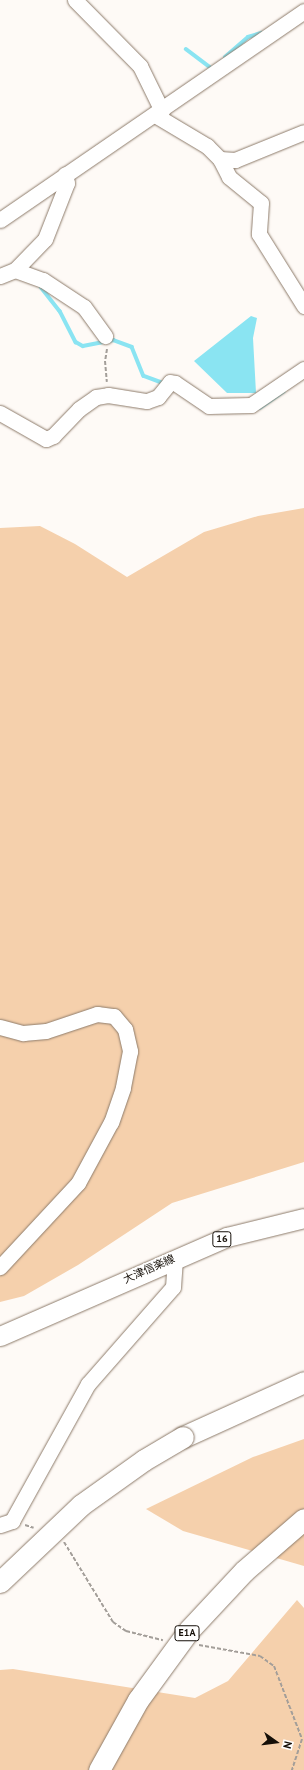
<!DOCTYPE html>
<meta charset="utf-8">
<style>
body{margin:0}
#map{position:relative;width:304px;height:1770px;overflow:hidden;background:#fefaf6;font-family:"PT Sans","Noto Sans JP",sans-serif}
div>[style]{position:absolute}
[style*='--x']{left:calc(var(--x)*1px);top:calc(var(--y)*1px);width:calc(var(--w)*1px);rotate:calc(var(--a)*1deg)}
.green>*{inset:0;background:#f5d0ac}
.water>*{inset:0;background:#8ae4f2}
.stream>*{height:3.5px;margin:-1.75px;padding:0 1.75px;transform-origin:1.75px;border-radius:1.75px;background:#8ae4f2}
.path>*{height:2px;margin-top:-1px;transform-origin:0;background:repeating-linear-gradient(90deg,#a39e99 0 4px,transparent 0 6px)}
.roads{filter:drop-shadow(0 0 1px #8d7b6a) drop-shadow(0 0 1px #8d7b6a)}
.minor>*{height:15px;margin:-7.5px;padding:0 7.5px;transform-origin:7.5px;border-radius:7.5px;background:#fff}
.major>*{height:19px;margin:-9.5px;padding:0 9.5px;transform-origin:9.5px;border-radius:9.5px;background:#fff}
.highway>*{height:21px;margin:-10.5px;padding:0 10.5px;transform-origin:10.5px;border-radius:10.5px;background:#fff}
.bridges{filter:drop-shadow(0 0 1px #8d7b6a) drop-shadow(0 0 1px #8d7b6a)}
.highway-bridge>*{height:21px;margin:-10.5px;padding:0 10.5px;transform-origin:10.5px;border-radius:10.5px;background:#fff}
span{translate:-50% -50%;white-space:nowrap;text-align:center;line-height:1.15;-webkit-text-stroke:3px #fff;paint-order:stroke}
.shield-label span{padding:1px 3px;background:#fff;border:1px solid;border-radius:3px;-webkit-text-stroke-width:0}
.shield-label{font-size:10px;color:#150f08;font-weight:700}
.street-label{font-size:11px;color:#150f08}
.north{position:absolute;left:256px;top:1722px;width:40px;height:40px;-webkit-text-stroke:3px #fff;paint-order:stroke;rotate:104deg;font-size:11px;font-weight:700;line-height:16px;text-align:center;color:#150f08}
.north::after{content:'';display:block;margin:auto;width:14px;height:18px;background:#150f08;clip-path:polygon(50% 0,100% 100%,50% 72%,0 100%)}
</style>
<div id="map">
<div class="green">
<i style="clip-path:polygon(304px 508px,304px 1162px,172px 1203px,78px 1265px,24px 1296px,0 1302px,0 528px,40px 526px,75px 544px,127px 577px,204px 532px,258px 516px)"></i>
<i style="clip-path:polygon(304px 1439px,304px 1566px,183px 1531px,146px 1509px,253px 1457px)"></i>
<i style="clip-path:polygon(297px 1600px,304px 1608px,304px 1770px,0 1770px,0 1670px,13px 1669px,195px 1698px,228px 1681px)"></i>
</div>
<div class="water">
<i style="clip-path:polygon(251px 316px,257px 318px,253px 338px,256px 393px,227px 393px,194px 361px)"></i>
</div>
<div class="stream">
<i style="--x:186;--y:49;--w:31;--a:37"></i>
<i style="--x:225;--y:57;--w:30;--a:-41"></i>
<i style="--x:248;--y:37;--w:14;--a:-17"></i>
<i style="--x:41;--y:287;--w:31;--a:52"></i>
<i style="--x:60;--y:311;--w:35;--a:63"></i>
<i style="--x:76;--y:342;--w:8;--a:30"></i>
<i style="--x:83;--y:346;--w:31;--a:-11"></i>
<i style="--x:113;--y:340;--w:20;--a:20"></i>
<i style="--x:132;--y:347;--w:31;--a:68"></i>
<i style="--x:144;--y:376;--w:20;--a:20"></i>
<i style="--x:260;--y:408;--w:29;--a:-35"></i>
</div>
<div class="path">
<i style="--x:107;--y:349;--w:12;--a:99"></i>
<i style="--x:105;--y:361;--w:21;--a:85"></i>
<i style="--x:25;--y:1525;--w:9;--a:18"></i>
<i style="--x:64;--y:1542;--w:94;--a:58.5"></i>
<i style="--x:113;--y:1622;--w:16;--a:35"></i>
<i style="--x:126;--y:1631;--w:38;--a:14"></i>
<i style="--x:199;--y:1645;--w:62;--a:10.2"></i>
<i style="--x:260;--y:1656;--w:17;--a:36"></i>
<i style="--x:274;--y:1666;--w:78;--a:69"></i>
<i style="--x:302;--y:1739;--w:33;--a:108"></i>
</div>
<div class="roads">
<div class="minor">
<i style="--x:75;--y:0;--w:93;--a:45.4"></i>
<i style="--x:140;--y:66;--w:50;--a:63.9"></i>
<i style="--x:155;--y:115;--w:61;--a:30.8"></i>
<i style="--x:207;--y:146;--w:18;--a:45"></i>
<i style="--x:220;--y:159;--w:20;--a:63"></i>
<i style="--x:229;--y:177;--w:41;--a:39.1"></i>
<i style="--x:261;--y:203;--w:31;--a:94"></i>
<i style="--x:259;--y:234;--w:85;--a:58"></i>
<i style="--x:220;--y:159;--w:15;--a:4"></i>
<i style="--x:235;--y:160;--w:74;--a:-22.1"></i>
<i style="--x:0;--y:220;--w:369;--a:-34.5"></i>
<i style="--x:15;--y:270;--w:30;--a:20"></i>
<i style="--x:43;--y:280;--w:49;--a:33.4"></i>
<i style="--x:84;--y:307;--w:36;--a:54"></i>
<i style="--x:0;--y:276;--w:16;--a:-22"></i>
<i style="--x:15;--y:270;--w:43;--a:-45.9"></i>
<i style="--x:45;--y:239;--w:60;--a:-68.6"></i>
<i style="--x:67;--y:183;--w:9;--a:-103"></i>
<i style="--x:0;--y:413;--w:53;--a:29.5"></i>
<i style="--x:46;--y:439;--w:8;--a:-23"></i>
<i style="--x:53;--y:436;--w:37;--a:-46"></i>
<i style="--x:79;--y:409;--w:21;--a:-35"></i>
<i style="--x:96;--y:397;--w:12;--a:-9"></i>
<i style="--x:108;--y:395;--w:39;--a:9"></i>
<i style="--x:147;--y:401;--w:12;--a:-20"></i>
<i style="--x:158;--y:397;--w:19;--a:-51"></i>
<i style="--x:170;--y:382;--w:5;--a:11"></i>
<i style="--x:175;--y:383;--w:41;--a:34.1"></i>
<i style="--x:209;--y:406;--w:42;--a:-1.4"></i>
<i style="--x:251;--y:405;--w:64;--a:-34.2"></i>
<i style="--x:0;--y:1027;--w:24;--a:15"></i>
<i style="--x:23;--y:1033;--w:23;--a:-5"></i>
<i style="--x:46;--y:1031;--w:54;--a:-18.4"></i>
<i style="--x:97;--y:1014;--w:17;--a:7"></i>
<i style="--x:114;--y:1016;--w:17;--a:50"></i>
<i style="--x:125;--y:1029;--w:23;--a:77"></i>
<i style="--x:130;--y:1051;--w:38;--a:101"></i>
<i style="--x:123;--y:1088;--w:36;--a:109"></i>
<i style="--x:111;--y:1122;--w:69;--a:118.4"></i>
<i style="--x:78;--y:1183;--w:115;--a:132.9"></i>
<i style="--x:0;--y:1525;--w:13;--a:-18"></i>
<i style="--x:12;--y:1521;--w:157;--a:-61"></i>
<i style="--x:88;--y:1384;--w:129;--a:-48.8"></i>
<i style="--x:173;--y:1287;--w:29;--a:-86"></i>
</div>
<div class="major">
<i style="--x:0;--y:1336;--w:248;--a:-23.6"></i>
<i style="--x:227;--y:1237;--w:79;--a:-13.9"></i>
</div>
<div class="highway">
<i style="--x:183;--y:1437;--w:133;--a:-24.4"></i>
</div>
</div>
<div class="bridges">
<div class="highway-bridge">
<i style="--x:0;--y:1582;--w:112;--a:-43.5"></i>
<i style="--x:81;--y:1505;--w:77;--a:-35.5"></i>
<i style="--x:144;--y:1460;--w:45;--a:-30.5"></i>
<i style="--x:99;--y:1770;--w:80;--a:-60.9"></i>
<i style="--x:138;--y:1700;--w:87;--a:-53.9"></i>
<i style="--x:189;--y:1630;--w:81;--a:-47"></i>
<i style="--x:244;--y:1571;--w:79;--a:-40.9"></i>
</div>
</div>
<div class="shield-label">
<span style="left:222px;top:1239px">16</span>
<span style="left:187px;top:1633px">E1A</span>
</div>
<div class="street-label">
<span style="left:149px;top:1269px;rotate:-24deg">大津信楽線</span>
</div>
<div class="north">N</div>
</div>
